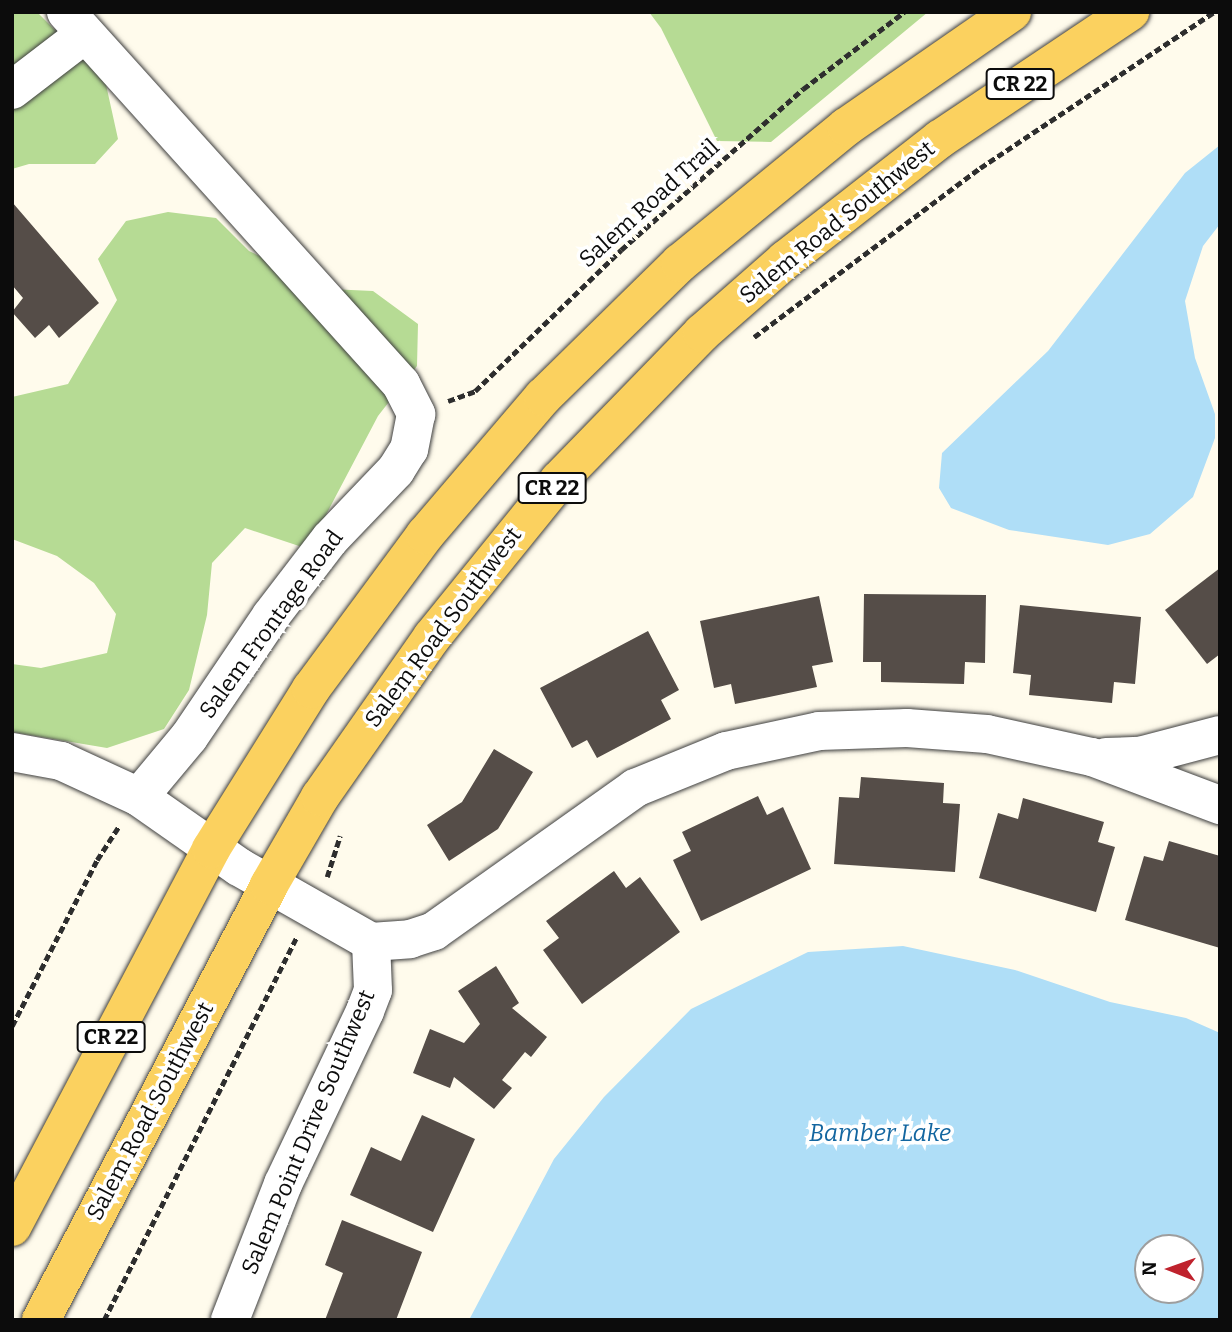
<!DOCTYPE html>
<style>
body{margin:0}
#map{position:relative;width:1232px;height:1332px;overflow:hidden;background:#fffbec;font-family:Bitter,serif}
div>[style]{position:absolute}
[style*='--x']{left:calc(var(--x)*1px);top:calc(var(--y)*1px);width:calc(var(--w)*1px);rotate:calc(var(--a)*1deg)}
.forest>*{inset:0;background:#b6db94}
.water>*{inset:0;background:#afdef7}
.building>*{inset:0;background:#554d48}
.path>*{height:4.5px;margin-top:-2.25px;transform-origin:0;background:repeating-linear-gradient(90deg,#2e2e2e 0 7px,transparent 0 10.5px)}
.roads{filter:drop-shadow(0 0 2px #3f3f3f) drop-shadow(0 0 2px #3f3f3f)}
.minor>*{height:38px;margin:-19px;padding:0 19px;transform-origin:19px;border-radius:19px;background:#fff}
.major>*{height:38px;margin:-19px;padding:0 19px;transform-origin:19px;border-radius:19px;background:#fbd15f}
span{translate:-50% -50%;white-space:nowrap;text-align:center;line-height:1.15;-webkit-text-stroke:7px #fff;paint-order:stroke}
.shield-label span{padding:2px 5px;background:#fff;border:2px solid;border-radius:5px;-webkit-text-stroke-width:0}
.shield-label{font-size:21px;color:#0c0c0c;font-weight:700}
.street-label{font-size:23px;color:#0c0c0c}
.water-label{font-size:24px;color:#1366a0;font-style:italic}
.frame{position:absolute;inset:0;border:14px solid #0c0c0c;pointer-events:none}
.north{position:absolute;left:1134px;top:1234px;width:70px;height:70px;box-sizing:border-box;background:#fff;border:2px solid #9e9e9e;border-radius:50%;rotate:271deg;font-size:19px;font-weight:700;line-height:28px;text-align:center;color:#0c0c0c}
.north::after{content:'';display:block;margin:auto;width:24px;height:32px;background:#bf222d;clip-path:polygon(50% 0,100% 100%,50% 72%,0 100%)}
</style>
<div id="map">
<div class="forest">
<i style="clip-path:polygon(12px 12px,37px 12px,105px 80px,118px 139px,95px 164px,29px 164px,12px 169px)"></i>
<i style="clip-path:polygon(649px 12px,928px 12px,771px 142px,717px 141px,661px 28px)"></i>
<i style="clip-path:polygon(168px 212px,216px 218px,249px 251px,329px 289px,373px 291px,418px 324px,417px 366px,378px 416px,308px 549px,245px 528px,212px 563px,207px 615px,189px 690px,164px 729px,107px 748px,12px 732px,12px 664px,41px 668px,107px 653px,116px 614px,94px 583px,57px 556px,12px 539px,12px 397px,68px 384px,117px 300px,98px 259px,126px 221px)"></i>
</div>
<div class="water">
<i style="clip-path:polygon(1220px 145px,1220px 224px,1203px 246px,1185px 301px,1195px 358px,1215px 414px,1215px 438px,1193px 497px,1150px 534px,1108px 545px,1009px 530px,951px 508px,939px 488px,942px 453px,1048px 351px,1185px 173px)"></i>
<i style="clip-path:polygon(evenodd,903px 946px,1015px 970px,1110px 1002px,1186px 1018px,1220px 1033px,1220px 1320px,469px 1320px,554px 1159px,604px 1097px,691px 1009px,808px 952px,903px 946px,1148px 1248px,1190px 1248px,1190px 1290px,1148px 1290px,1148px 1248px)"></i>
</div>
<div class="building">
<i style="clip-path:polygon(12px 202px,99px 303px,59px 338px,49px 325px,35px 338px,12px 312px,23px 298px,12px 285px)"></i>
<i style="clip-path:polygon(1220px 568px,1220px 654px,1207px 664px,1165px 610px)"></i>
<i style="clip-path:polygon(864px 594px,986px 595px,985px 663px,965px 662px,964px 684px,881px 682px,881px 662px,863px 662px)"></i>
<i style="clip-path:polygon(819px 596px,833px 662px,812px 666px,817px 687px,735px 704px,731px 684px,714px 688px,700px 621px)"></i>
<i style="clip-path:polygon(1020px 605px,1141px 617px,1135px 684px,1114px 682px,1112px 703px,1029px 695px,1031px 675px,1013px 673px)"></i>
<i style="clip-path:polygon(648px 631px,679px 690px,661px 700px,671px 719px,597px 758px,587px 740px,572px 748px,540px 688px)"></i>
<i style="clip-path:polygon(494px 749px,533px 772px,498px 829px,449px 861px,427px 825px,462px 802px)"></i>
<i style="clip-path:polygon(861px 777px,944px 783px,943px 803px,960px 804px,955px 872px,834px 864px,839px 797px,859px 798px)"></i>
<i style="clip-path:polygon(758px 796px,767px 815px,783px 807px,811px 869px,701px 921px,673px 860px,691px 851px,682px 832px)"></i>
<i style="clip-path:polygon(1023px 798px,1104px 822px,1098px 842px,1115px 847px,1096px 912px,979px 878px,998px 813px,1018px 819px)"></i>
<i style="clip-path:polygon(1169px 841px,1220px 856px,1220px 948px,1125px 920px,1144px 856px,1163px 861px)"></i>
<i style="clip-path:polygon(614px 871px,626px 888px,640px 877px,680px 932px,582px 1004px,543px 950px,559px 938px,546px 921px)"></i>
<i style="clip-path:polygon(496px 966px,519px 1003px,512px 1008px,547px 1037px,531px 1057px,525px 1052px,502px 1080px,512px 1088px,494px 1109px,454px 1077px,450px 1088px,413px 1073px,430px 1029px,464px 1043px,480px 1024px,458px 991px)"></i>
<i style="clip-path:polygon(422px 1115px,475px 1139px,433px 1232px,350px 1195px,371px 1147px,401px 1161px)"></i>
<i style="clip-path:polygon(342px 1220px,422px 1252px,396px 1320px,325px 1320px,343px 1273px,325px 1265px)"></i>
</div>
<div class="path">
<i style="--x:754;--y:337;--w:282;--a:-36.8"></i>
<i style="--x:980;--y:168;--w:281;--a:-33.7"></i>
<i style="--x:448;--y:401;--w:29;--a:-20"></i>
<i style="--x:475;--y:391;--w:203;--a:-44"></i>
<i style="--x:621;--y:250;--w:243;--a:-41.5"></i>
<i style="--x:803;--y:89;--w:127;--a:-37.3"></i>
<i style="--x:327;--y:877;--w:43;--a:-72.4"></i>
<i style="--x:12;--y:1026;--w:186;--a:-62.9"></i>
<i style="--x:97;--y:860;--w:40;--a:-57.1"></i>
<i style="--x:104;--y:1320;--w:428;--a:-63.3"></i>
</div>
<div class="roads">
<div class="minor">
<i style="--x:66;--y:12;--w:501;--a:48"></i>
<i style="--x:401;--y:384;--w:34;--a:63"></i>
<i style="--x:416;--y:414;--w:36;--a:101"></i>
<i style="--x:409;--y:449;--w:25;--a:122"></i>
<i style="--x:396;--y:470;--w:95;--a:133.7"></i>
<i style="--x:330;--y:539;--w:97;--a:127.5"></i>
<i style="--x:271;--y:616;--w:146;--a:124.1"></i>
<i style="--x:189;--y:737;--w:78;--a:129.8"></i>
<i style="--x:12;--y:90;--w:92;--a:-37.5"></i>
<i style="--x:12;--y:752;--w:50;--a:10.4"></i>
<i style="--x:61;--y:761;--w:86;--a:24.8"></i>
<i style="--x:139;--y:797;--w:122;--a:35"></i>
<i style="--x:239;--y:867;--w:152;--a:29.6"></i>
<i style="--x:371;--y:942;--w:39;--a:-4"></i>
<i style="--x:410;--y:939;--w:25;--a:-18"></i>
<i style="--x:434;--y:931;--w:247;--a:-35.4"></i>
<i style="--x:635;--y:788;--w:98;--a:-22.1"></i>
<i style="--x:726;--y:751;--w:95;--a:-12.1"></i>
<i style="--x:819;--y:731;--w:88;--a:-2"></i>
<i style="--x:907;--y:728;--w:80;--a:4.3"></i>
<i style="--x:987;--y:734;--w:107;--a:12.4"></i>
<i style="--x:1092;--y:757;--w:137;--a:20.6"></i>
<i style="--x:1106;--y:757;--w:34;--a:-2"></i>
<i style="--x:1140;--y:756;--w:83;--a:-14.7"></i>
<i style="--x:230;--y:1320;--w:146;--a:-68.7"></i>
<i style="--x:283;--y:1184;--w:191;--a:-64.6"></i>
<i style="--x:365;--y:1011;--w:22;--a:-69"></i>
<i style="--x:373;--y:990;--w:48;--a:-92.4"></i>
</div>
<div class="major">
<i style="--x:12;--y:1227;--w:427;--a:-62.2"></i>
<i style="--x:211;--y:849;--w:189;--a:-58"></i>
<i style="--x:311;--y:689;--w:192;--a:-53.5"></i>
<i style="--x:425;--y:535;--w:182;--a:-49.5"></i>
<i style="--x:543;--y:397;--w:192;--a:-44.4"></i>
<i style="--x:680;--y:263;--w:215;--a:-39.3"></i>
<i style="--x:846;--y:127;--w:202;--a:-34.7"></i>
<i style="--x:41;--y:1320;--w:491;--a:-62.3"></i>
<i style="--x:269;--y:885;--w:102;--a:-59.9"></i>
<i style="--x:320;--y:797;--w:195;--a:-55"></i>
<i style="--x:432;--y:637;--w:202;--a:-51"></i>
<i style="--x:559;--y:480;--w:205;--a:-45.8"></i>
<i style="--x:702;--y:333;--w:111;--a:-41.3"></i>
<i style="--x:785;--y:260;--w:197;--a:-38"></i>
<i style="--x:940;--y:139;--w:229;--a:-33.8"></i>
</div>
</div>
<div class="shield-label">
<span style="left:1020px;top:84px">CR 22</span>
<span style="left:552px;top:488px">CR 22</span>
<span style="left:111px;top:1037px">CR 22</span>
</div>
<div class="street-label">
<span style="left:649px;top:203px;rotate:-42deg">Salem Road Trail</span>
<span style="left:837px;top:222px;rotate:-39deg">Salem Road Southwest</span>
<span style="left:271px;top:624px;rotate:-54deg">Salem Frontage Road</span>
<span style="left:443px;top:627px;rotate:-53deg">Salem Road Southwest</span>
<span style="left:150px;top:1111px;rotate:-62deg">Salem Road Southwest</span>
<span style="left:308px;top:1132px;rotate:-67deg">Salem Point Drive Southwest</span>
</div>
<div class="water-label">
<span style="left:880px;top:1134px">Bamber Lake</span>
</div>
<div class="frame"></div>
<div class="north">N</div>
</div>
